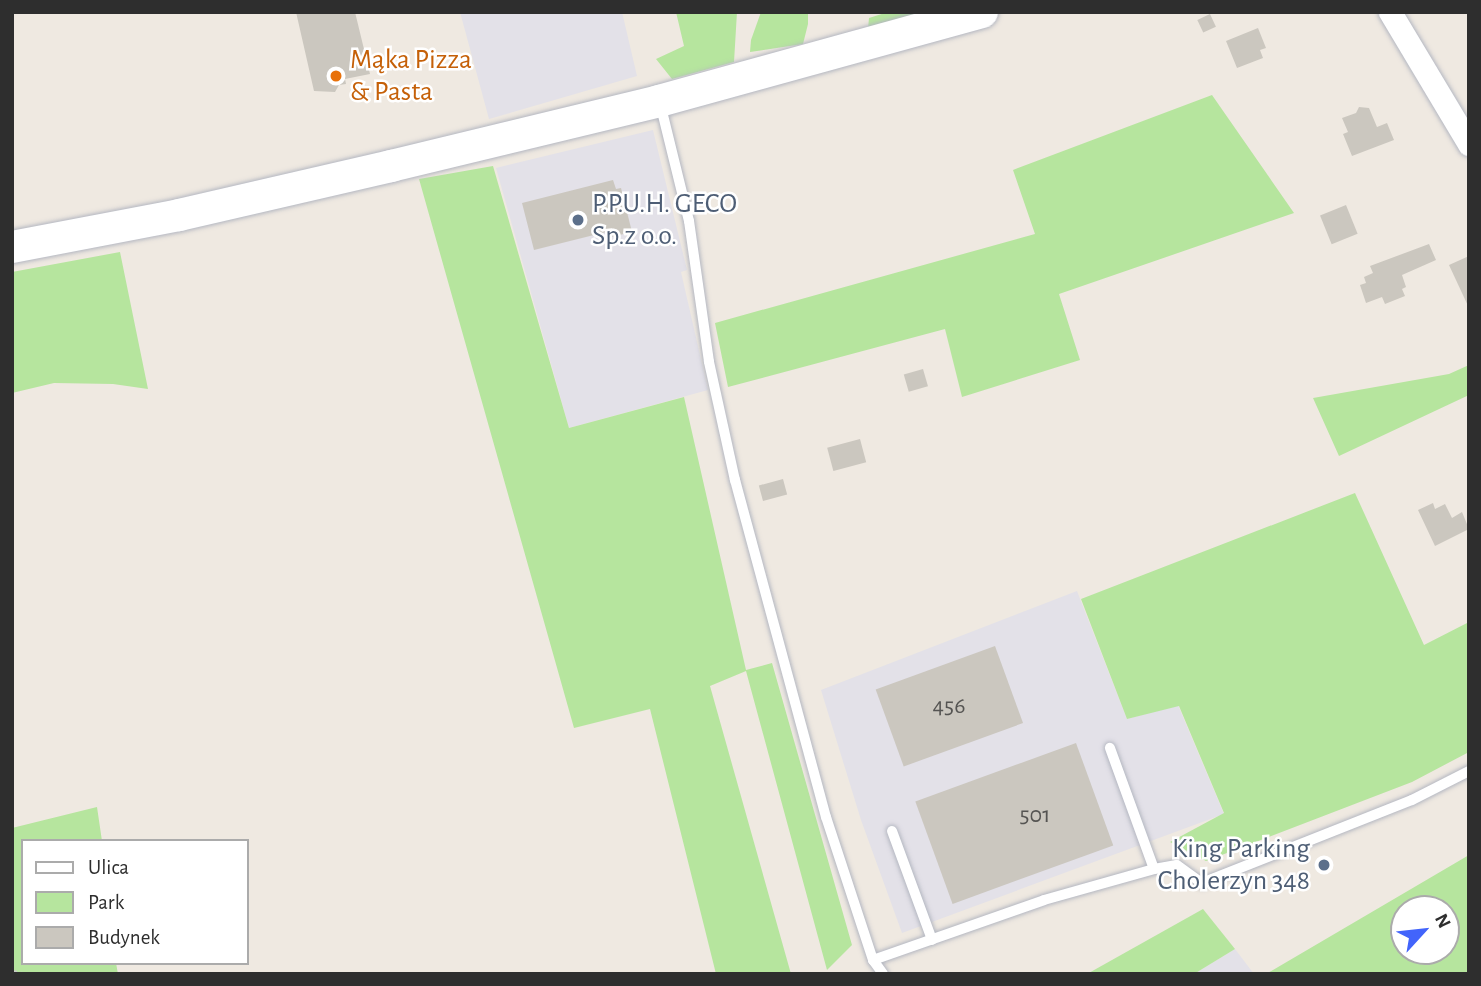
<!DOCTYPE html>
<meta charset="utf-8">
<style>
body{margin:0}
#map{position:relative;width:1481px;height:986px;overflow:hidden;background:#efe9e1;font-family:"Alegreya Sans",sans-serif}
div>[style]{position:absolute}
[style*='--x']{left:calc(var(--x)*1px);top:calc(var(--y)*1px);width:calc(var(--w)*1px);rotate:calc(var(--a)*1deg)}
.industrial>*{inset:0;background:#e3e1e8}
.green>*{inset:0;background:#b6e59e}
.building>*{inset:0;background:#cbc7bf;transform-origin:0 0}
.path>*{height:3.5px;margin-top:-1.75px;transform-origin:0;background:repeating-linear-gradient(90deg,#c9c9c9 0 5px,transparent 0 8.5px)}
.roads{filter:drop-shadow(0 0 2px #b4b7c1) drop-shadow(0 0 2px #b4b7c1)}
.lane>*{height:10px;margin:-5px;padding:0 5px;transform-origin:5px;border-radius:5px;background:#fff}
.street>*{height:23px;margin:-11.5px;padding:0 11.5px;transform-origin:11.5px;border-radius:11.5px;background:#fff}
.secondary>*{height:32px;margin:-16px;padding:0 16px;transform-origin:16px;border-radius:16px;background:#fff}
.dots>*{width:19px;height:19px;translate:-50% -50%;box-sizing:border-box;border:4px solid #fff;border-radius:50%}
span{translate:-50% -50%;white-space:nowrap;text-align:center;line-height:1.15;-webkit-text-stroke:5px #fff;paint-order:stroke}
.number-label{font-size:24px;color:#555452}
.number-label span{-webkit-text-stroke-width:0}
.food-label{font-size:28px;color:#c56008}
.left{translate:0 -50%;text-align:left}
.service-label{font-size:28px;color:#4e5e75}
.right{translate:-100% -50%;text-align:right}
.frame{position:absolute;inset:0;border:14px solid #2e2e2e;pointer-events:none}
.legend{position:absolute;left:21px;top:839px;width:228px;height:126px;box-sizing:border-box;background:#fff;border:2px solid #ababab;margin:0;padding:9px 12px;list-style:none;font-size:21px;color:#2e2e2e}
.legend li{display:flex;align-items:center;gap:14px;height:35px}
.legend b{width:35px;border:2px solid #ababab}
.north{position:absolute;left:1390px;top:895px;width:70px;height:70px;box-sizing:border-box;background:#fff;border:2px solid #ababab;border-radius:50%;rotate:63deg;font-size:19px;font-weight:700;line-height:28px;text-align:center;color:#2e2e2e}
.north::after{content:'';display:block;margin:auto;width:24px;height:32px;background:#4264fb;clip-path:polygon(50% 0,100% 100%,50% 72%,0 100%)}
</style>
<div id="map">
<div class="industrial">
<i style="clip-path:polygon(460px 12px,622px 12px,637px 76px,489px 119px)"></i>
<i style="clip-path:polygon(653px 130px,687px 270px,681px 272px,708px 390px,569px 428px,496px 168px)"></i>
<i style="clip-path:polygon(1077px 591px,1127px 719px,1178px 705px,1224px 814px,902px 933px,861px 820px,821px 690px)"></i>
<i style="clip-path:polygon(1235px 949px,1254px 974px,1194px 974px)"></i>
</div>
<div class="green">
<i style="clip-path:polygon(676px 12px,737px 12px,734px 62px,672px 79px,656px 59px,684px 46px)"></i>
<i style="clip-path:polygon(761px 12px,808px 12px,808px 24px,803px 44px,750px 52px,751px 40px)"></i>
<i style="clip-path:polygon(888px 12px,922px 12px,868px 29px,869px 18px)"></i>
<i style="clip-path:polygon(1212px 95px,1294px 213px,1059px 294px,1080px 360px,962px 397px,945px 329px,728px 387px,715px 323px,1035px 234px,1013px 170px)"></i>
<i style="clip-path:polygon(493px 166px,569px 428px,684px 397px,746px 670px,772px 663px,852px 945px,827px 970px,746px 671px,710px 686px,791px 974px,716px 974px,650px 709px,574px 728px,419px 179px)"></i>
<i style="clip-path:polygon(120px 252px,148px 389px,113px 384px,54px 383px,12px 393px,12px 272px)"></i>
<i style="clip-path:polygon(1469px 365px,1469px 395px,1339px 456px,1313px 398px,1449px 374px)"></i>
<i style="clip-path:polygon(1355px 493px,1424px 645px,1469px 622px,1469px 752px,1412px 782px,1206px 861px,1170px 842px,1224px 813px,1179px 706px,1127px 719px,1081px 599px)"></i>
<i style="clip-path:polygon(97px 807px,102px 841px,23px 841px,23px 963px,116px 963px,118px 974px,12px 974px,12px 828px)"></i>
<i style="clip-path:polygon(evenodd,1469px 855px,1469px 974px,1266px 974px,1469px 855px,1404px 909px,1446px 909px,1446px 951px,1404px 951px,1404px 909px)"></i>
<i style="clip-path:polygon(1203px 909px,1235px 949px,1194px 974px,1087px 974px)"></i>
</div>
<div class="building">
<i style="clip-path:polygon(296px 12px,355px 12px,370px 74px,345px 79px,346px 84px,339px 85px,335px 92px,314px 91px)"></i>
<i style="left:1210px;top:14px;width:14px;height:14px;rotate:65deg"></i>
<i style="clip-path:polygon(1258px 28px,1266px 48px,1260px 50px,1263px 58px,1237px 68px,1226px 41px)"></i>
<i style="clip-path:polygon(1359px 107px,1369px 108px,1377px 127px,1387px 123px,1394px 140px,1352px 156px,1343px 134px,1348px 132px,1342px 118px,1356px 113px)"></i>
<i style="clip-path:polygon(613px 180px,616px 189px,621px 188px,632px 232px,607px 238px,606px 232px,534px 250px,522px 203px)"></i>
<i style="left:1346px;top:205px;width:31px;height:28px;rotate:68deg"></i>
<i style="clip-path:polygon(1429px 244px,1436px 260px,1402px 275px,1406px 287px,1402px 289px,1405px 296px,1385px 304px,1382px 297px,1366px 303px,1360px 285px,1366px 283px,1364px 277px,1373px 273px,1370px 266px)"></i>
<i style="clip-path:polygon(1469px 256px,1469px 308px,1449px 265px)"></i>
<i style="left:923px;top:369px;width:18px;height:20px;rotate:74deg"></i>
<i style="left:860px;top:439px;width:24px;height:34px;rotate:75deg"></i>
<i style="left:783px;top:479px;width:16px;height:25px;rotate:75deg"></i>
<i style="clip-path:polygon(1433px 503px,1435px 509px,1445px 504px,1452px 518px,1462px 512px,1469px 529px,1435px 546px,1418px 510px)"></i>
<i style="left:995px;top:646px;width:82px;height:127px;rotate:70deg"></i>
<i style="left:1076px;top:743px;width:109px;height:171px;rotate:70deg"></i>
</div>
<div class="path">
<i style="--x:12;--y:972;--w:11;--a:10"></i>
</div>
<div class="roads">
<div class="lane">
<i style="--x:660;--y:103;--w:122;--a:76.2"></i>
<i style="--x:689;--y:221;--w:142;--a:81.9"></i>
<i style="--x:709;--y:362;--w:121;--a:77.6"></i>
<i style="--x:735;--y:480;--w:349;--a:74.9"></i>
<i style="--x:826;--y:817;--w:151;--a:71.8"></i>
<i style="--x:873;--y:960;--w:17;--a:54"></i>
<i style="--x:892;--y:831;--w:116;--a:69.8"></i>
<i style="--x:1154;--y:869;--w:23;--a:-10"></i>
<i style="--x:1177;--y:865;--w:31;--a:36"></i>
<i style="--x:1202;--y:883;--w:226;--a:-21.6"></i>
<i style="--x:1412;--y:800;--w:64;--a:-27"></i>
<i style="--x:873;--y:960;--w:181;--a:-19.3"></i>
<i style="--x:1044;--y:900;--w:114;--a:-15.7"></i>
<i style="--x:1154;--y:869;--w:129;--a:-110"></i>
</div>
<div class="street">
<i style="--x:1390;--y:12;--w:154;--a:59.1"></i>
</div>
<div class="secondary">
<i style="--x:12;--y:247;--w:170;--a:-10.8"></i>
<i style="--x:179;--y:215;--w:218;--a:-13"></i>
<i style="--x:391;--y:166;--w:276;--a:-13.6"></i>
<i style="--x:659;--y:101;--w:335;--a:-15.4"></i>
</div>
</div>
<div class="dots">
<i style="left:336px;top:76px;background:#e8710a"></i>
<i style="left:578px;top:220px;background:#5c6f8a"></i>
<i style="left:1324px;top:865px;background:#5c6f8a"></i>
</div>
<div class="number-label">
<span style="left:949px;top:707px">456</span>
<span style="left:1035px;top:816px">501</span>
</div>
<div class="food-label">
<span class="left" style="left:350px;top:76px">Mąka Pizza<br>&amp; Pasta</span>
</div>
<div class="service-label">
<span class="left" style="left:592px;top:220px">P.P.U.H. GECO<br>Sp.z o.o.</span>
<span class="right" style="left:1310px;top:865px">King Parking<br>Cholerzyn 348</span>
</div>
<div class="frame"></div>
<ul class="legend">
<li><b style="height:9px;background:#fff"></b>Ulica</li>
<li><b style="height:19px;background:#b6e59e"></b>Park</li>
<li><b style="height:19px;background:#cbc7bf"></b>Budynek</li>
</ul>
<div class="north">N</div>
</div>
